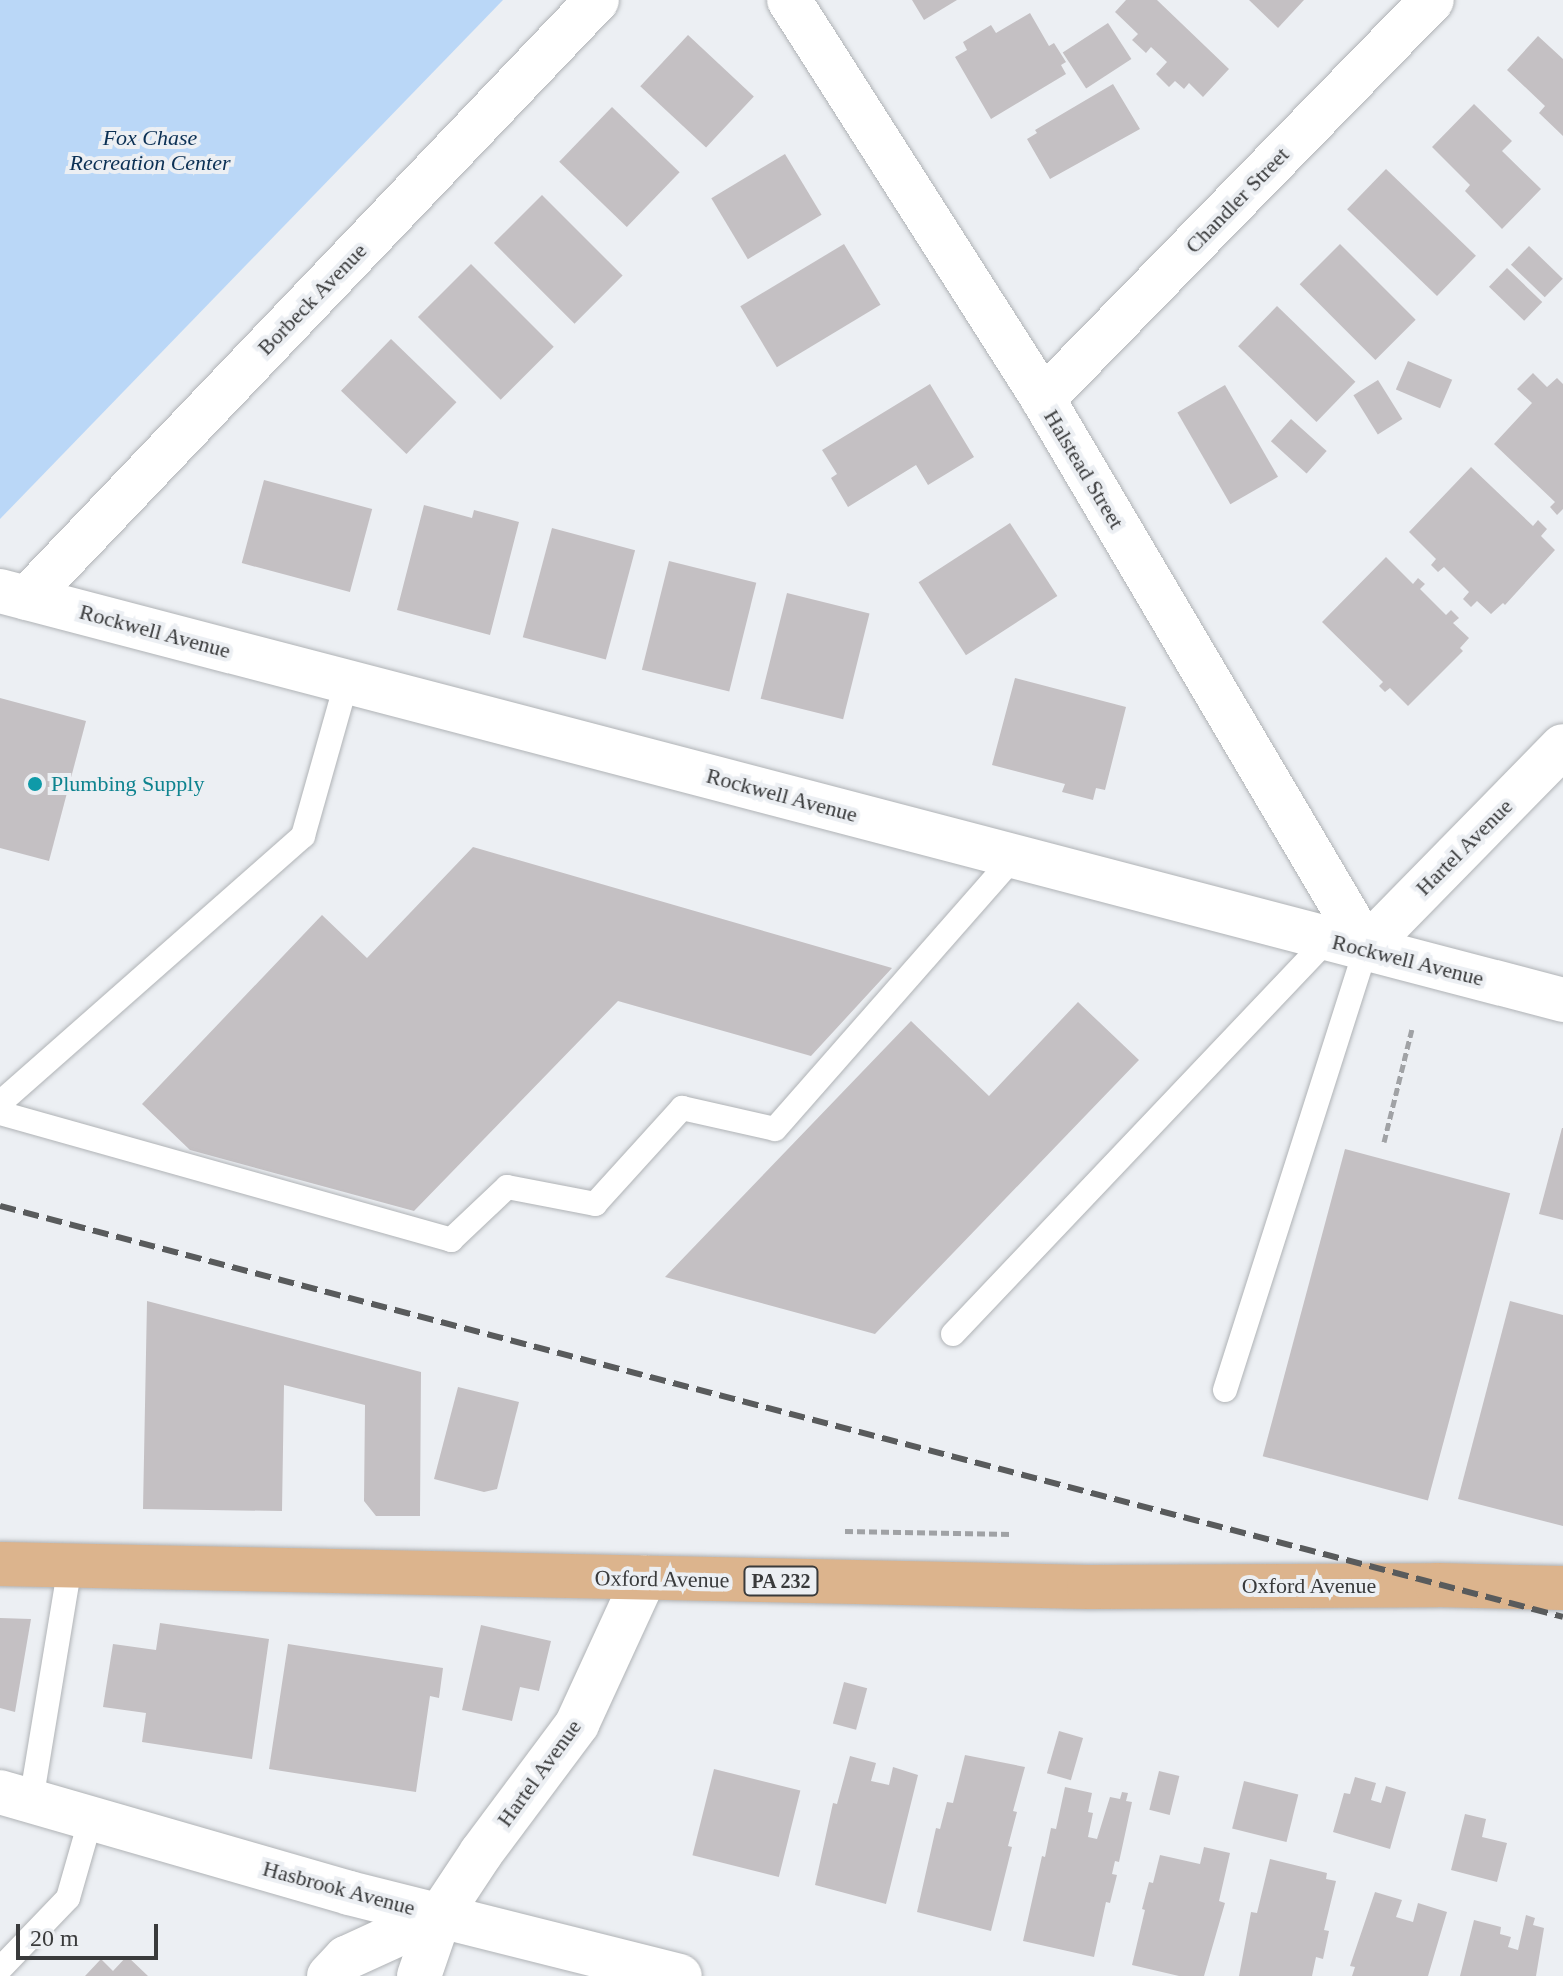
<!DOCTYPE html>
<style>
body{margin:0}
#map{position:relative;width:1563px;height:1976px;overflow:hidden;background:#eceff3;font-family:Georgia,serif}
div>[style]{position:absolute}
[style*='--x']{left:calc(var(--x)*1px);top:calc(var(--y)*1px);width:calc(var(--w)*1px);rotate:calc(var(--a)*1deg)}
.green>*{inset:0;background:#bad7f7}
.building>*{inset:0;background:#c4c0c3;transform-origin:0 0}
.path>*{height:5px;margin-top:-2.5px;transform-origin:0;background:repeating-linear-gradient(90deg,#a0a2a5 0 8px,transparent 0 12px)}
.roads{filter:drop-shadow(0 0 2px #b0b3b6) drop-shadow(0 0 2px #b0b3b6)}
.lane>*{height:24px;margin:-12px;padding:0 12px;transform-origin:12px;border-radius:12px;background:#fff}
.street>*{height:44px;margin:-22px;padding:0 22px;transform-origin:22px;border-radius:22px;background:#fff}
.secondary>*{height:44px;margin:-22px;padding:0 22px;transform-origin:22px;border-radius:22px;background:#fff}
.primary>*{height:44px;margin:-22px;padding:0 22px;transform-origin:22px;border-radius:22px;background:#dcb48d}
.rail>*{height:6px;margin-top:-3px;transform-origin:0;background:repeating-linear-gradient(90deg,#595b5c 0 16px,transparent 0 24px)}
.dots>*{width:22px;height:22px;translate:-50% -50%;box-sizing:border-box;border:4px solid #eceff3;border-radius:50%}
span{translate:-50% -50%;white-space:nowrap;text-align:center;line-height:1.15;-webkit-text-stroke:8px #eceff3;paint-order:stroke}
.shield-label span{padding:2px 6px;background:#eceff3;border:2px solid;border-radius:6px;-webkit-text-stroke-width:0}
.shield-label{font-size:20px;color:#393a3b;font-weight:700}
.park-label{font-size:22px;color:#0b3054;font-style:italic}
.street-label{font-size:22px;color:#393a3b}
.culture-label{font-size:22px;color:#0d838f}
.left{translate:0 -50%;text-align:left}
.scale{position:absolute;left:16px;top:1924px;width:142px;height:36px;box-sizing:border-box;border:4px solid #393a3b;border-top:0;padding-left:10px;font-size:24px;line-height:28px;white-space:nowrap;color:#393a3b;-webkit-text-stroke:6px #eceff3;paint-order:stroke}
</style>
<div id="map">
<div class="green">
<i style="clip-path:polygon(0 0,503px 0,0 519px)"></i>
</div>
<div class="building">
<i style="clip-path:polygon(912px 0,957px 0,924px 20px)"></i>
<i style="clip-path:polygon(1126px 0,1157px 0,1229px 69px,1203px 97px,1189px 83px,1184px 89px,1175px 81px,1169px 87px,1156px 74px,1167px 62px,1151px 47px,1146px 53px,1132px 40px,1138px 34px,1115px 12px)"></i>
<i style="clip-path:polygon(1249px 0,1304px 0,1278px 28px)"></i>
<i style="clip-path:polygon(1030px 13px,1049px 46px,1054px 43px,1066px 62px,1061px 65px,1066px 74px,991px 119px,955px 57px,967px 50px,963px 42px,991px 25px,996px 33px)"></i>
<i style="left:1108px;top:23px;width:43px;height:54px;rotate:57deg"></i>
<i style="left:688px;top:35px;width:90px;height:70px;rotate:43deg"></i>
<i style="clip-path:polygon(1538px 36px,1563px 59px,1563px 136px,1539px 113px,1545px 106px,1507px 70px)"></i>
<i style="clip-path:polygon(1113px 84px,1140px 129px,1050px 179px,1027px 139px,1037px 133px,1035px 130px)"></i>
<i style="clip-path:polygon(1474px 104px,1512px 141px,1502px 151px,1541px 189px,1502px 229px,1465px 191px,1470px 185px,1432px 147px)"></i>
<i style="left:612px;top:107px;width:94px;height:76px;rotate:44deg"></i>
<i style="left:785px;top:154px;width:71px;height:86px;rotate:59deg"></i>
<i style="left:1386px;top:169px;width:125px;height:56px;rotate:44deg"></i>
<i style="left:542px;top:195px;width:114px;height:68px;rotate:45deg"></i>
<i style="left:844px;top:244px;width:71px;height:121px;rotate:59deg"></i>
<i style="left:1340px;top:244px;width:107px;height:57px;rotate:45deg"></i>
<i style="left:1529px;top:246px;width:47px;height:26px;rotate:44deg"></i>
<i style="left:471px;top:264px;width:117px;height:75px;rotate:45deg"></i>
<i style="left:1507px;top:268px;width:49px;height:26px;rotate:44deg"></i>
<i style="left:1277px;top:306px;width:109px;height:56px;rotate:44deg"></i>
<i style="left:391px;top:339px;width:91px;height:72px;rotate:44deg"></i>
<i style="left:1408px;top:361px;width:48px;height:31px;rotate:23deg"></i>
<i style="clip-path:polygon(1533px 373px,1547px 387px,1557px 378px,1563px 384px,1563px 509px,1557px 515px,1550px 507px,1555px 502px,1494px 444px,1532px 403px,1517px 389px)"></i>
<i style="left:1378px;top:380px;width:46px;height:29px;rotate:58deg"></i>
<i style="clip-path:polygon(930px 384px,974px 457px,928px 485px,916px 465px,848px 507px,831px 478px,837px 474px,822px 450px)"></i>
<i style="left:1225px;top:385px;width:106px;height:55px;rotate:60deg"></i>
<i style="left:1291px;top:419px;width:48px;height:30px;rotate:42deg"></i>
<i style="clip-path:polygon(1471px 467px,1533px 526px,1538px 520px,1547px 529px,1541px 536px,1555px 550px,1505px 605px,1503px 603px,1491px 614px,1477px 601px,1471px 607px,1463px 599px,1469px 592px,1444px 567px,1438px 572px,1431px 565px,1436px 559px,1409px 532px)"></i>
<i style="left:264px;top:480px;width:112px;height:86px;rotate:15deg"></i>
<i style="clip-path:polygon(424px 505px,472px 518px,474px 510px,519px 522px,490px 635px,397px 610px)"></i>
<i style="left:1010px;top:523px;width:87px;height:109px;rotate:57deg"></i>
<i style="left:552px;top:528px;width:86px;height:113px;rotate:15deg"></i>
<i style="clip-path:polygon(1386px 557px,1413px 584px,1418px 578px,1425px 584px,1420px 589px,1446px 615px,1451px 610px,1459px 618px,1453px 623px,1469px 638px,1460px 648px,1463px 651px,1408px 706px,1390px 688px,1385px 692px,1379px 686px,1383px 682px,1322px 622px)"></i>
<i style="left:669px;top:561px;width:90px;height:112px;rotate:14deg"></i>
<i style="left:787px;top:593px;width:85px;height:109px;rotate:14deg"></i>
<i style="clip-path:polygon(1015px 678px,1126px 707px,1105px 790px,1096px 788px,1093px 800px,1062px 792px,1065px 784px,992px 765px)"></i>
<i style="clip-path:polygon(0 698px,86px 721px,49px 861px,0 848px)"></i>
<i style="clip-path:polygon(473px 847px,892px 968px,811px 1056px,618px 1001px,414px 1211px,190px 1150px,142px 1104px,322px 915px,367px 958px)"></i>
<i style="clip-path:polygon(1078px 1002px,1139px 1060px,875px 1334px,665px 1277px,911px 1021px,989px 1096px)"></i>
<i style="clip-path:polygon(1562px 1128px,1563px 1128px,1563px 1220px,1539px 1214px)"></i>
<i style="left:1345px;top:1149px;width:171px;height:318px;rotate:15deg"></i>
<i style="clip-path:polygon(147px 1301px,421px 1372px,420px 1516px,376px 1516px,364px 1501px,365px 1405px,284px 1385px,282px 1511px,143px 1509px)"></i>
<i style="clip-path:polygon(1510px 1301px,1563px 1315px,1563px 1526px,1458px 1499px)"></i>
<i style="clip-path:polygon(458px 1387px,519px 1402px,497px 1489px,484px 1492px,434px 1479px)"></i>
<i style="clip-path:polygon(0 1618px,31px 1619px,15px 1712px,0 1708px)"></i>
<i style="clip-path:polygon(160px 1623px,269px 1639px,252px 1759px,142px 1742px,146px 1713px,103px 1707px,113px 1644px,156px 1650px)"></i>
<i style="clip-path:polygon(481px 1625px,551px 1641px,539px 1691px,520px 1687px,512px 1721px,462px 1710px)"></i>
<i style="clip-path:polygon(288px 1644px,443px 1668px,439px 1698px,430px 1696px,416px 1792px,269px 1769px)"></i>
<i style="left:844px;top:1682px;width:24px;height:43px;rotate:15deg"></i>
<i style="left:1059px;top:1731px;width:25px;height:44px;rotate:16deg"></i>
<i style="clip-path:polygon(965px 1755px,1025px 1767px,1013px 1811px,1017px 1812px,1008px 1846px,1012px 1847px,991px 1931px,917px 1912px,936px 1828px,940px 1829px,947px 1802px,953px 1803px)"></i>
<i style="clip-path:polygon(850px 1756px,876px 1763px,871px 1781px,889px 1785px,893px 1767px,918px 1775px,886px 1904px,815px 1885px,833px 1803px,837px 1804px)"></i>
<i style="left:714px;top:1769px;width:89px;height:89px;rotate:14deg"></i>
<i style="left:1159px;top:1771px;width:21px;height:40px;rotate:14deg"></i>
<i style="clip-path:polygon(1355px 1777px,1376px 1783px,1371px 1800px,1381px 1803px,1386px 1786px,1406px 1792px,1390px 1849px,1333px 1832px,1344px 1793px,1350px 1794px)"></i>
<i style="left:1244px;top:1781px;width:56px;height:49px;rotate:14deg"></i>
<i style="clip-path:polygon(1065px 1787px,1092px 1793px,1088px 1812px,1093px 1813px,1088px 1837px,1097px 1839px,1110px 1797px,1120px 1799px,1122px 1792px,1128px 1793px,1126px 1801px,1132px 1802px,1119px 1862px,1115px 1861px,1112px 1874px,1117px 1875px,1110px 1903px,1106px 1902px,1094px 1957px,1023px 1941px,1042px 1856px,1045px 1857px,1051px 1828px,1056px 1829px)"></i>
<i style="clip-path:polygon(1465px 1814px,1486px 1819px,1482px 1837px,1507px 1843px,1497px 1882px,1451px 1870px)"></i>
<i style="clip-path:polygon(1204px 1847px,1230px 1853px,1219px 1901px,1225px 1903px,1204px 1976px,1179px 1976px,1132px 1965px,1145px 1910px,1142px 1909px,1149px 1882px,1153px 1883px,1160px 1855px,1200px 1864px)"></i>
<i style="clip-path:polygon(1270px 1859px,1327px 1873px,1326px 1879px,1336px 1881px,1324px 1930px,1329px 1931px,1323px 1959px,1316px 1957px,1312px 1976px,1239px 1976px,1251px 1912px,1257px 1913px)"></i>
<i style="clip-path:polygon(1375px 1892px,1402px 1900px,1396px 1917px,1413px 1922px,1418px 1903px,1447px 1912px,1428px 1976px,1352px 1976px,1355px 1967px,1350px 1966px)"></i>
<i style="clip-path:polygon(1526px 1915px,1535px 1918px,1533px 1925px,1544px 1928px,1536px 1976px,1460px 1976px,1474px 1920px,1501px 1927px,1500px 1934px,1511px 1937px,1508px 1947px,1518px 1950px)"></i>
<i style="clip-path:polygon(127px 1956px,148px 1976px,85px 1976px,101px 1959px,113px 1971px)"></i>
</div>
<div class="path">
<i style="--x:1384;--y:1142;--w:116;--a:-76.1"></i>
<i style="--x:845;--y:1531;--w:167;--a:1"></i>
</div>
<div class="roads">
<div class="lane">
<i style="--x:0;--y:1103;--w:404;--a:-41.4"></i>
<i style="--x:303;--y:836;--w:161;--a:-74.2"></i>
<i style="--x:0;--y:1113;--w:469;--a:15.7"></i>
<i style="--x:451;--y:1240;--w:77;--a:-43.4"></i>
<i style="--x:507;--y:1187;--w:90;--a:10.9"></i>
<i style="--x:595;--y:1204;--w:130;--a:-47.8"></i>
<i style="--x:682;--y:1108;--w:95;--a:12.7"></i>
<i style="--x:775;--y:1129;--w:363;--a:-48.7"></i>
<i style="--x:953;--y:1334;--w:543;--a:-46.49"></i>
<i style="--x:1225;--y:1390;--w:465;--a:-72.3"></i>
<i style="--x:31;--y:1801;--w:238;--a:-80.6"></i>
<i style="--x:0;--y:1969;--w:98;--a:-46.2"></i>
<i style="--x:68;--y:1898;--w:83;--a:-74"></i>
</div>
<div class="street">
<i style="--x:789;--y:0;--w:473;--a:57.5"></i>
<i style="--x:1043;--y:399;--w:636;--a:59.48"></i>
<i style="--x:1366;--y:947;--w:281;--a:-45.6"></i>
<i style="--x:1043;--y:399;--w:557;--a:-45.73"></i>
<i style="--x:0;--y:591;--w:1616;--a:14.66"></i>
<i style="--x:27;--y:598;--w:826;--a:-46.37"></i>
<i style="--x:329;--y:1976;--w:25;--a:-47"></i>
<i style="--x:346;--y:1958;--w:103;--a:-24.6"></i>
<i style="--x:419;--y:1976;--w:65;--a:-71"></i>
<i style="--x:440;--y:1915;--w:74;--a:-56.5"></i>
<i style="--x:481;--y:1853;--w:161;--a:-53.3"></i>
<i style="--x:577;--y:1724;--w:161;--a:-65.3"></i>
</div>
<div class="secondary">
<i style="--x:0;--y:1792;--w:363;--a:16.1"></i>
<i style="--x:349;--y:1893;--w:341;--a:14.1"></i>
</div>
<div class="primary">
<i style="--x:0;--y:1564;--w:1089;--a:1.21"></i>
<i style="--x:1089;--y:1587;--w:348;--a:-0.3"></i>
<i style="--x:1437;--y:1585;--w:126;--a:1.4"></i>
</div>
</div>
<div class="rail">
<i style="--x:0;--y:1206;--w:1616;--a:14.73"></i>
</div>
<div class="dots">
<i style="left:35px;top:784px;background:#0f9aa8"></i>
</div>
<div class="shield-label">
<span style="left:781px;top:1581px">PA 232</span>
</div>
<div class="park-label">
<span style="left:150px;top:150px">Fox Chase<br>Recreation Center</span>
</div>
<div class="street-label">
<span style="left:1237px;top:200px;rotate:-46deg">Chandler Street</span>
<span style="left:312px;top:299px;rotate:-46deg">Borbeck Avenue</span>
<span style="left:1084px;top:469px;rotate:59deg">Halstead Street</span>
<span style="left:155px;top:631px;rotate:15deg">Rockwell Avenue</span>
<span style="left:782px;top:795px;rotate:15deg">Rockwell Avenue</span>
<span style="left:1464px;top:847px;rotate:-45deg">Hartel Avenue</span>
<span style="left:1408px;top:960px;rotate:14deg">Rockwell Avenue</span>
<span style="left:662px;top:1579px;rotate:1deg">Oxford Avenue</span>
<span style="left:1309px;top:1586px">Oxford Avenue</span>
<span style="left:539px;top:1773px;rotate:-54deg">Hartel Avenue</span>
<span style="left:339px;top:1888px;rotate:15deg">Hasbrook Avenue</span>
</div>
<div class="culture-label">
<span class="left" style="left:51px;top:784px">Plumbing Supply</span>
</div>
<div class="scale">20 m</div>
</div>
